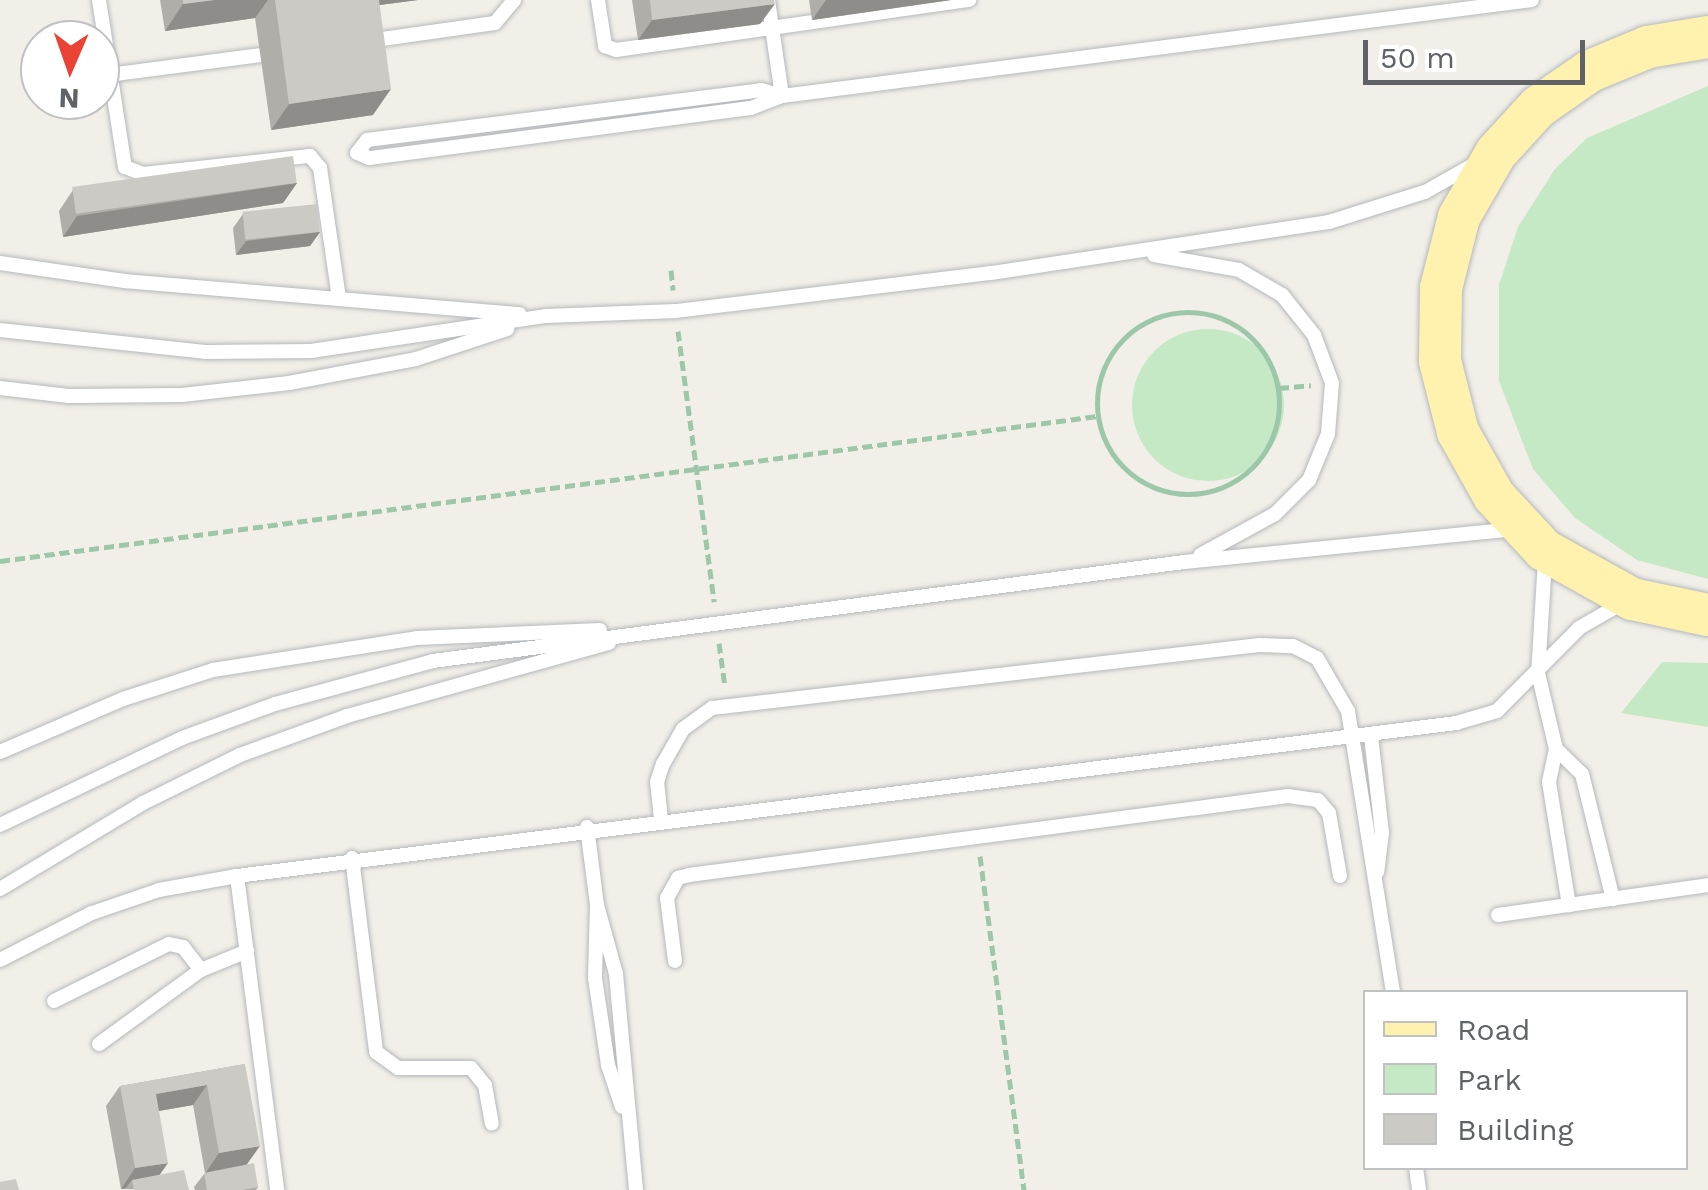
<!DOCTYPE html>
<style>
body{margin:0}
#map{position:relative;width:1708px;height:1190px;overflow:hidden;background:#f1efe8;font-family:"Work Sans",sans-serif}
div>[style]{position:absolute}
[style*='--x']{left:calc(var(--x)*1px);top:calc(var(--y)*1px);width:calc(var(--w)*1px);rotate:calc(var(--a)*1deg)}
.green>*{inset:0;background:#c5e8c5}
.round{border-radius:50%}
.path>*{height:5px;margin-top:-2.5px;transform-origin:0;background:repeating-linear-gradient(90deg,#9cc7a9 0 10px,transparent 0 15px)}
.path>.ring{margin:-2.5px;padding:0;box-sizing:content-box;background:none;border:5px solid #9cc7a9;border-radius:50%}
.roads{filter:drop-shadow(0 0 2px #b5b8bc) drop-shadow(0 0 2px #b5b8bc)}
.lane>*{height:14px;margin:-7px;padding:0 7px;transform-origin:7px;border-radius:7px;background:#fff}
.primary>*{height:42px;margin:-21px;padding:0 21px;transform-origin:21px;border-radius:21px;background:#fff2af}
.wall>*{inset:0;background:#afaea9}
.shaded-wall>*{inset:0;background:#8f8d8a}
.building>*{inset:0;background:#cccac5;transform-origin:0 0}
span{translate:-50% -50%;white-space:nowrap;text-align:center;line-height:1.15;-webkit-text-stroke:8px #fff;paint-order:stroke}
.legend{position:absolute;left:1363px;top:990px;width:325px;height:180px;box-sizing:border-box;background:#fff;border:2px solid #bfc1c3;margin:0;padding:12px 18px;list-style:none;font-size:30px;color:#5f6368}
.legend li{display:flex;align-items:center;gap:20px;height:50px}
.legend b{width:50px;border:2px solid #bfc1c3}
.north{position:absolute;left:20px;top:20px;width:100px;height:100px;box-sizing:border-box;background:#fff;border:2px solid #bfc1c3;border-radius:50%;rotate:182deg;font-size:28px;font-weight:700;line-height:40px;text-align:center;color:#5f6368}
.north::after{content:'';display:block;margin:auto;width:35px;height:45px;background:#ea4335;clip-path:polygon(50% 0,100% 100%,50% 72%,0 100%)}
.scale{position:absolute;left:1363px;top:40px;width:222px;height:45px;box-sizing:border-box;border:5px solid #5f6368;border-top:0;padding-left:12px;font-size:30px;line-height:35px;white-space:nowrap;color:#5f6368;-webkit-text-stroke:8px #fff;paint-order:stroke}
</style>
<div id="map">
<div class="green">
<i style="clip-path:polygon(1708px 86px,1708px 579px,1637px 560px,1575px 518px,1533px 469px,1499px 381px,1499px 285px,1518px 227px,1555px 169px,1587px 138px)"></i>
<i class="round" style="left:1132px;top:329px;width:152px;height:152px"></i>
<i style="clip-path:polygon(1662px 662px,1708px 663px,1708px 727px,1621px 713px)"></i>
</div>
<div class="path">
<i style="--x:671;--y:270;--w:20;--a:84"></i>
<i class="ring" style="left:1097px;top:312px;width:177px;height:177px"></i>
<i style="--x:678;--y:331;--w:273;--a:82.4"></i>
<i style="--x:1279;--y:388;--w:32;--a:-5"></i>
<i style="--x:0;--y:561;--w:1107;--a:-7.53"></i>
<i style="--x:719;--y:643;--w:44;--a:82.2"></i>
<i style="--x:980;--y:856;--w:337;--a:82.5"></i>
</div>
<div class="roads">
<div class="lane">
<i style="--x:99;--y:0;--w:169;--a:81.2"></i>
<i style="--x:125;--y:167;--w:19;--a:21"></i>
<i style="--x:143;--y:174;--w:168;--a:-6.2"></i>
<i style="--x:310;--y:156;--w:16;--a:50"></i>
<i style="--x:320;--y:168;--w:132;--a:81.7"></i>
<i style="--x:598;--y:0;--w:47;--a:81.3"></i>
<i style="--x:605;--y:46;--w:12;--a:20"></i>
<i style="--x:616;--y:50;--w:357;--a:-8.1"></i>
<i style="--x:768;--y:0;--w:97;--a:81.7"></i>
<i style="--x:782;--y:96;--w:756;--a:-7.29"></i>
<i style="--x:368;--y:41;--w:128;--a:-8.1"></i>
<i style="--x:495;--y:23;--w:30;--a:-50"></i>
<i style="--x:109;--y:75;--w:152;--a:-7.5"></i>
<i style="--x:761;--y:90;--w:22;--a:16"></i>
<i style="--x:782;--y:96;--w:34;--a:159"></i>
<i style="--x:750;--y:108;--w:384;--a:172.5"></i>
<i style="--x:369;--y:158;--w:13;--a:-157"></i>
<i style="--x:357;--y:153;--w:16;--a:-52"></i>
<i style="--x:367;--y:140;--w:397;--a:-7.2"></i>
<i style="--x:1154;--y:255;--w:86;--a:10"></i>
<i style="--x:1239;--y:270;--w:50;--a:30.2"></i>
<i style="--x:1282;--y:295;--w:51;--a:51.3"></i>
<i style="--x:1314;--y:335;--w:51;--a:69.4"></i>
<i style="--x:1332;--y:383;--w:51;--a:94.5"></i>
<i style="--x:1328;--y:434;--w:50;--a:112.4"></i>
<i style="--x:1309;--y:480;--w:48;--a:135"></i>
<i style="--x:1275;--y:514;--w:85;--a:151.3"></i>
<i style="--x:0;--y:263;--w:126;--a:8.2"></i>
<i style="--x:125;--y:281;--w:396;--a:4.8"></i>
<i style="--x:0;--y:330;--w:206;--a:6.1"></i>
<i style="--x:205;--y:352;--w:106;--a:-0.5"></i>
<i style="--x:311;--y:351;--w:238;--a:-8.5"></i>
<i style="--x:546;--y:316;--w:130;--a:-2.2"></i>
<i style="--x:676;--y:311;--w:317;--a:-6.9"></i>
<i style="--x:991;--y:273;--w:342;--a:-8.6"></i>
<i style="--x:1329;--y:222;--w:101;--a:-17.4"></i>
<i style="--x:1425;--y:192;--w:55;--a:-29.4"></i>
<i style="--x:0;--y:388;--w:69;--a:6.6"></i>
<i style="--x:69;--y:396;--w:113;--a:-0.5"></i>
<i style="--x:182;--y:395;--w:108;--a:-6.4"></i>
<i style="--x:289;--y:383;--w:129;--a:-10.7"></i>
<i style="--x:416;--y:359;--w:96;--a:-18.2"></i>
<i style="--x:1545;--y:560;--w:113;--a:93.5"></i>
<i style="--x:1538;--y:673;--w:78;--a:76.7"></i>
<i style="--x:1556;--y:749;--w:34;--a:102"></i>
<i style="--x:1549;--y:782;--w:125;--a:80.8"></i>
<i style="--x:1371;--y:736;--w:98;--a:83.5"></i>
<i style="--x:1382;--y:833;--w:39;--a:97"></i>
<i style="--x:1556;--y:749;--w:36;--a:44"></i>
<i style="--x:1582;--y:774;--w:129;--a:76.1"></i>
<i style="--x:0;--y:752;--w:134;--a:-23.3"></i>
<i style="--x:123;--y:699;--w:95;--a:-17.9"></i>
<i style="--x:213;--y:670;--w:206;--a:-8.9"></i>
<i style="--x:417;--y:638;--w:183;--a:-2.5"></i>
<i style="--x:661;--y:819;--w:37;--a:-96"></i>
<i style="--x:657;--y:782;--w:19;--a:-72"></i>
<i style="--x:663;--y:764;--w:40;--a:-60.3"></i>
<i style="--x:683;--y:729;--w:36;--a:-36"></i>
<i style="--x:712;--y:708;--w:551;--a:-6.57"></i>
<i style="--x:1259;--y:645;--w:34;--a:2"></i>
<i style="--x:1293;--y:646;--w:27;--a:27"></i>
<i style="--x:1317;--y:658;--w:61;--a:59.7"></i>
<i style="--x:1348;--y:711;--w:285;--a:80.9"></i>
<i style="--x:0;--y:825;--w:202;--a:-25.5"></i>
<i style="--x:182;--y:738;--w:99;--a:-20.1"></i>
<i style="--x:275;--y:704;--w:164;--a:-15.2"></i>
<i style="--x:433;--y:661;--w:757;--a:-7.51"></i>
<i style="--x:1184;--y:562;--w:331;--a:-5.7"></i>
<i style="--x:587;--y:827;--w:79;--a:82.7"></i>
<i style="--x:597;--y:905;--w:73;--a:91.6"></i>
<i style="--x:595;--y:978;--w:88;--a:81.5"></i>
<i style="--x:608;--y:1065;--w:44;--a:71.6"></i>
<i style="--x:352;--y:858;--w:195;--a:82.9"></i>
<i style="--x:376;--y:1052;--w:27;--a:36"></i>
<i style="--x:398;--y:1068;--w:73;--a:0"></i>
<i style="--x:471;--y:1068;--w:22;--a:51"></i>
<i style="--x:485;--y:1085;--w:39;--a:80"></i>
<i style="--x:237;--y:876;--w:317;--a:82.7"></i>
<i style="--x:0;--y:889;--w:167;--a:-31"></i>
<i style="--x:143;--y:803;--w:108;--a:-26.3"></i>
<i style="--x:240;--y:755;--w:114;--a:-20"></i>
<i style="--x:347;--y:716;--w:272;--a:-15.6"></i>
<i style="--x:597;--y:905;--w:72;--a:74.6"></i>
<i style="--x:616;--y:974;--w:217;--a:84.7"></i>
<i style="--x:1498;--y:915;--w:212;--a:-8.1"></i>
<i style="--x:0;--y:960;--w:103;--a:-27.1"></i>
<i style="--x:92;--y:913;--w:71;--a:-18.9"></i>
<i style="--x:159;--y:890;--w:79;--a:-10.2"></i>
<i style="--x:237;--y:876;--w:1229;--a:-7.15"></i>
<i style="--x:1456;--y:723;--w:43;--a:-16.3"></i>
<i style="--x:1497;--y:711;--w:117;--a:-45.3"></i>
<i style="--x:1579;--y:628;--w:52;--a:-30"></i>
<i style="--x:675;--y:961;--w:64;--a:-97.2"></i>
<i style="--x:667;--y:898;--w:23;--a:-61"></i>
<i style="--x:678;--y:878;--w:11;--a:-15"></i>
<i style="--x:689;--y:875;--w:604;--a:-7.51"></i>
<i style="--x:1288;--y:796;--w:30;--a:8"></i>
<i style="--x:1318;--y:800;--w:17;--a:50"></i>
<i style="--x:1329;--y:813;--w:64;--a:80.1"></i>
<i style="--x:54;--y:1001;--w:128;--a:-26.4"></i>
<i style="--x:169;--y:944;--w:14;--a:12"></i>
<i style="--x:183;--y:947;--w:29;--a:52"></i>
<i style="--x:99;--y:1044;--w:126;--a:-36"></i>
<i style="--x:201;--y:970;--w:50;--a:-22.4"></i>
<i style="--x:1416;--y:1168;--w:22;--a:82"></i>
</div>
<div class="primary">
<i style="--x:1708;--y:37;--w:61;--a:170.5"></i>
<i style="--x:1648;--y:47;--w:63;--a:157.5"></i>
<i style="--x:1590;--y:71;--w:63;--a:145.3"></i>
<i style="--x:1538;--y:107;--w:62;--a:132.4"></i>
<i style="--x:1496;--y:153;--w:74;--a:120"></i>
<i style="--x:1459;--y:217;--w:73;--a:104.2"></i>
<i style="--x:1441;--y:288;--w:73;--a:90.8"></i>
<i style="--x:1440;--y:361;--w:73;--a:75.8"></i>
<i style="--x:1458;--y:432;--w:73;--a:60.6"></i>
<i style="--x:1494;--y:496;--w:74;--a:47.2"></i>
<i style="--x:1544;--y:550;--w:101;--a:29.1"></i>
<i style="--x:1632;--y:599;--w:78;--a:11.9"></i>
</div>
</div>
<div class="wall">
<i style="clip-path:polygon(160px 0,418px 0,379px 5px,373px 115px,271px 130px,255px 18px,165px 31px)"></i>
<i style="clip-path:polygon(632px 0,774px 0,760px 24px,638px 40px)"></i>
<i style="clip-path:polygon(809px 0,951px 0,812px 20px)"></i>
<i style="clip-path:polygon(297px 183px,283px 203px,63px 237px,59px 211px,73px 190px)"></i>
<i style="clip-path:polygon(243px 214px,320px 232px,310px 246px,236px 255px,233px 228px)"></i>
<i style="clip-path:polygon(245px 1064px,247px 1164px,258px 1187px,256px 1190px,195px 1190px,194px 1187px,205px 1173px,193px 1105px,159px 1111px,159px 1175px,189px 1190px,121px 1189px,106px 1106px,120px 1086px)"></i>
</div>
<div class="shaded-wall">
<i style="clip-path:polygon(214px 0,268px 0,255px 18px,165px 31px,183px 4px)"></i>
<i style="clip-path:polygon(363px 0,418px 0,357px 8px)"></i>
<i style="clip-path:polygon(826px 0,951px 0,812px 20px)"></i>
<i style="clip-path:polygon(775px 4px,760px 24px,638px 40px,652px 20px)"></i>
<i style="clip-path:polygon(391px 89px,373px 115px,271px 130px,289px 104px)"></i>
<i style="clip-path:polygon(297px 183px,283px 203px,63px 237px,77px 216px)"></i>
<i style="clip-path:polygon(320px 232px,310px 246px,236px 255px,246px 241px)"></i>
<i style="clip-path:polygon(207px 1085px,193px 1105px,141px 1114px,156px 1094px)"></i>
<i style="clip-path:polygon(260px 1146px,245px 1167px,205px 1174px,219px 1153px)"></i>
<i style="clip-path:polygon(168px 1163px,154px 1183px,132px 1180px,126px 1188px,121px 1189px,135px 1168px)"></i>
</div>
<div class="building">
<i style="clip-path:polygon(183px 0,214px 0,183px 4px)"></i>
<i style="clip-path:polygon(275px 0,379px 0,391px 89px,289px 104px)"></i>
<i style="clip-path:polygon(650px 0,774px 0,775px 4px,652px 20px)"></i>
<i style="left:293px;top:156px;width:27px;height:223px;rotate:82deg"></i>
<i style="left:317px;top:204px;width:28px;height:75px;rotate:84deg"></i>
<i style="clip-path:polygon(245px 1064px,260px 1146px,219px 1153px,207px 1085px,156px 1094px,168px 1163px,135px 1168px,120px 1086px)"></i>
<i style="clip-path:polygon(254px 1163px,258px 1187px,242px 1190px,207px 1190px,204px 1173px)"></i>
<i style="clip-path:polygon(184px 1170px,189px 1190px,134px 1190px,132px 1180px)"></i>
<i style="clip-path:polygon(16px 1179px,19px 1190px,0 1190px,0 1182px)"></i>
</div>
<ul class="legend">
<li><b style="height:12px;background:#fff2af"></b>Road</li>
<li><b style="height:28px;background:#c5e8c5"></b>Park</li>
<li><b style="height:28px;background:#cccac5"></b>Building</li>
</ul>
<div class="north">N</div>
<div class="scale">50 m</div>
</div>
